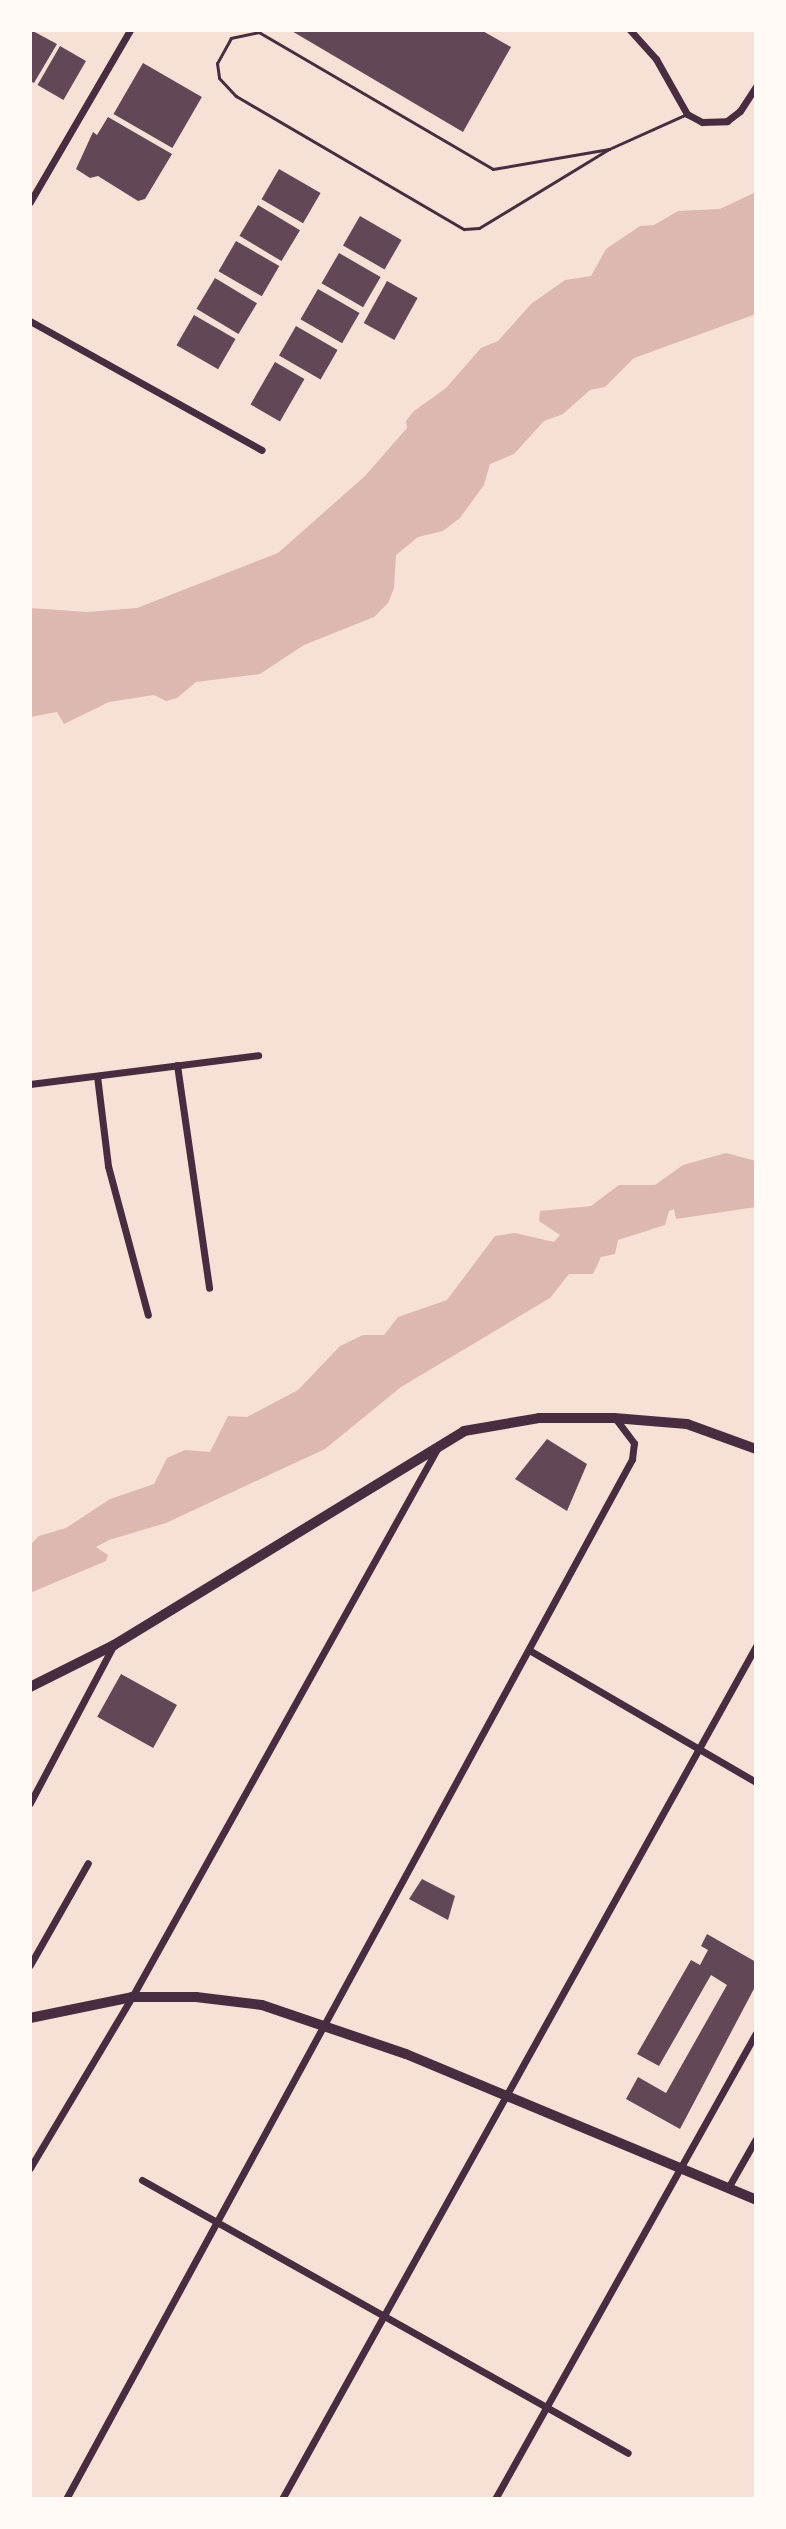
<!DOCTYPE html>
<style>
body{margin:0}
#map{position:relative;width:786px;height:2529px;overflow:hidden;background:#f7e1d7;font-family:Raleway,sans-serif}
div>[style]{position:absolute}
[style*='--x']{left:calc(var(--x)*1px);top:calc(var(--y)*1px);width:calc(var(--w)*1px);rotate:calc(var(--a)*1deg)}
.water>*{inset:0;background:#dcb8b0}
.building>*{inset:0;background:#644757;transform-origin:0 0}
.service>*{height:3px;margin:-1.5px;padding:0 1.5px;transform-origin:1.5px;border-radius:1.5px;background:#4a2c40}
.minor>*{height:7px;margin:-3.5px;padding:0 3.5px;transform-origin:3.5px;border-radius:3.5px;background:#4a2c40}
.secondary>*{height:10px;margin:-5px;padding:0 5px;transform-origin:5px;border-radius:5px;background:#4a2c40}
span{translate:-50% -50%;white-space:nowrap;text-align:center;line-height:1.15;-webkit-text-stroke:7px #fffaf5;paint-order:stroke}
.frame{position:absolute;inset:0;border:32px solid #fffaf5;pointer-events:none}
</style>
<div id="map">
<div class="water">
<i style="clip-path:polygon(756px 192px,756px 314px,634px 358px,605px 387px,590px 390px,563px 414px,544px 421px,514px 454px,490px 464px,484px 485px,460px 518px,443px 531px,418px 537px,396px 555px,394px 588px,388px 603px,374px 617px,304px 645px,260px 674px,196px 682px,177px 698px,166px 701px,154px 695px,109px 702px,64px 724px,57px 712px,30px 717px,30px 608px,87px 612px,137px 608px,278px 553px,365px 476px,407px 428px,406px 421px,414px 411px,446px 388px,481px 348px,498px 341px,531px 304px,565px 280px,591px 276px,606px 249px,640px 226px,654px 225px,678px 211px,720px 209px)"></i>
<i style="clip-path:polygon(726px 1153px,756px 1161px,756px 1207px,676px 1219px,674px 1209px,669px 1211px,665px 1225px,618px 1240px,615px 1254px,601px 1257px,593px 1274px,569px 1274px,550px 1298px,401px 1387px,325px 1449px,166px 1523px,109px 1540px,96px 1547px,108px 1555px,106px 1561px,30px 1593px,30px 1545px,39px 1536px,66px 1528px,110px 1499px,154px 1484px,167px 1458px,185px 1450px,210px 1452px,228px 1416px,247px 1417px,298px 1390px,340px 1346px,363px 1335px,384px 1335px,398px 1317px,447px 1300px,495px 1236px,515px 1233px,554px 1242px,560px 1235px,539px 1221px,540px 1211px,591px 1206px,619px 1185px,655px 1185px,683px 1165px)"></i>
</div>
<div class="building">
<i style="clip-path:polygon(31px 30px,57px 44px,34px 83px,30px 81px)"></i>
<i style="clip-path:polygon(290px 30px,481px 30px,511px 47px,463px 132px)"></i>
<i style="left:60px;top:46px;width:30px;height:45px;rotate:30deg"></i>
<i style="left:143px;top:63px;width:68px;height:59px;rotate:30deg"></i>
<i style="clip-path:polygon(108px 117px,172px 154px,145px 199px,138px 201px,98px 176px,90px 178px,76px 169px,93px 132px,97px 135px)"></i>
<i style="left:279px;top:169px;width:48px;height:35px;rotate:30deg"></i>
<i style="left:258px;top:205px;width:49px;height:36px;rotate:31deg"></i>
<i style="left:360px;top:216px;width:48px;height:34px;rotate:30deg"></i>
<i style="left:236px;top:241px;width:50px;height:35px;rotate:30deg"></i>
<i style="left:339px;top:253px;width:48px;height:35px;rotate:30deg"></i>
<i style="left:215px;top:278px;width:49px;height:36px;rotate:31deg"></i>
<i style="left:387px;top:281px;width:35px;height:48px;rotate:29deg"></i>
<i style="left:318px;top:289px;width:48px;height:35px;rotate:30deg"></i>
<i style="left:194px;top:315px;width:48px;height:35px;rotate:30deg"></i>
<i style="left:296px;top:326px;width:48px;height:34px;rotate:30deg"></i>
<i style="left:275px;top:362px;width:34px;height:49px;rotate:30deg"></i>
<i style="clip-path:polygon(547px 1439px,587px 1464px,567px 1511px,515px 1479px)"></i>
<i style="left:121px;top:1674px;width:64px;height:49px;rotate:29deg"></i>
<i style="clip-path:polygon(422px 1879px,455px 1896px,448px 1920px,409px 1899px)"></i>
<i style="clip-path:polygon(707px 1934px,756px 1962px,756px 1985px,680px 2129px,626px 2099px,638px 2077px,666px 2093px,727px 1985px,711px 1975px,659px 2066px,637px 2054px,691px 1960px,700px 1965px,708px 1950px,701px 1946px)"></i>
</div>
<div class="service">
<i style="--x:609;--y:149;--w:118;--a:170.2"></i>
<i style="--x:493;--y:169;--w:271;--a:-149.7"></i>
<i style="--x:259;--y:32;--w:29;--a:168"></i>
<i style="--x:231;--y:38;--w:29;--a:119"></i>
<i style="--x:217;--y:63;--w:15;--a:82"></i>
<i style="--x:219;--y:78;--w:25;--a:47"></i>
<i style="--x:236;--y:96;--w:264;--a:30.3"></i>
<i style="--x:464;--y:229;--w:15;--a:-4"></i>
<i style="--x:479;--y:228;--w:152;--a:-31.3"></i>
<i style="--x:609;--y:149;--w:85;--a:-24.2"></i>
</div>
<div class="minor">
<i style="--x:630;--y:30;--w:39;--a:48"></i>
<i style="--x:656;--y:59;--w:63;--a:60.6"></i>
<i style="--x:687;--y:114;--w:17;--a:28"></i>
<i style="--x:702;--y:122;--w:25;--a:-2"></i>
<i style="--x:727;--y:121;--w:16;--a:-38"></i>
<i style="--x:740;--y:111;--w:30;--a:-57"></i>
<i style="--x:30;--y:202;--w:199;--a:-59.8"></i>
<i style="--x:30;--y:321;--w:265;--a:29.1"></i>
<i style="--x:177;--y:1065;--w:225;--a:81.8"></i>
<i style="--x:97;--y:1076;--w:91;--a:83"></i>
<i style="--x:108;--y:1166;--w:154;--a:75"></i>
<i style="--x:30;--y:1084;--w:230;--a:-7.2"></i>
<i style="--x:529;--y:1650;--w:263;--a:30.2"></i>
<i style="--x:30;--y:1803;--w:178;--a:-62.1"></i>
<i style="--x:30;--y:1965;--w:117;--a:-60.4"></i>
<i style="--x:30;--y:2168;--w:199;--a:-59.2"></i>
<i style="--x:132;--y:1997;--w:627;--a:-60.9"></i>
<i style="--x:142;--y:2180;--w:557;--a:29.32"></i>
<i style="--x:728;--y:2188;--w:56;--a:-60.3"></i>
<i style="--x:66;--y:2499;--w:1184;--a:-61.44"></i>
<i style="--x:632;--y:1459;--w:16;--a:-83"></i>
<i style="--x:634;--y:1443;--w:30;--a:-127"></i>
<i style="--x:282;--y:2499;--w:976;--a:-60.94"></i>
<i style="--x:495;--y:2499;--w:534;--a:-60.75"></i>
</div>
<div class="secondary">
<i style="--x:30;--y:1687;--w:94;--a:-26.6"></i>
<i style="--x:114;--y:1645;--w:410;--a:-31.4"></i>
<i style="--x:464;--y:1431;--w:76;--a:-9.8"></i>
<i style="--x:539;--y:1418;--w:75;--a:0"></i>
<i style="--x:614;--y:1418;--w:73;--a:4.7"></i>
<i style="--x:687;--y:1424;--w:73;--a:19.9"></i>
<i style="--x:30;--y:2018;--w:104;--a:-11.6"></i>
<i style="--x:132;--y:1997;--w:64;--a:0"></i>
<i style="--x:196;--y:1997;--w:66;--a:6.9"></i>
<i style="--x:262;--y:2005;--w:152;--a:18.8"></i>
<i style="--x:406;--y:2054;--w:379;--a:22.6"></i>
</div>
<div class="frame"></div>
</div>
